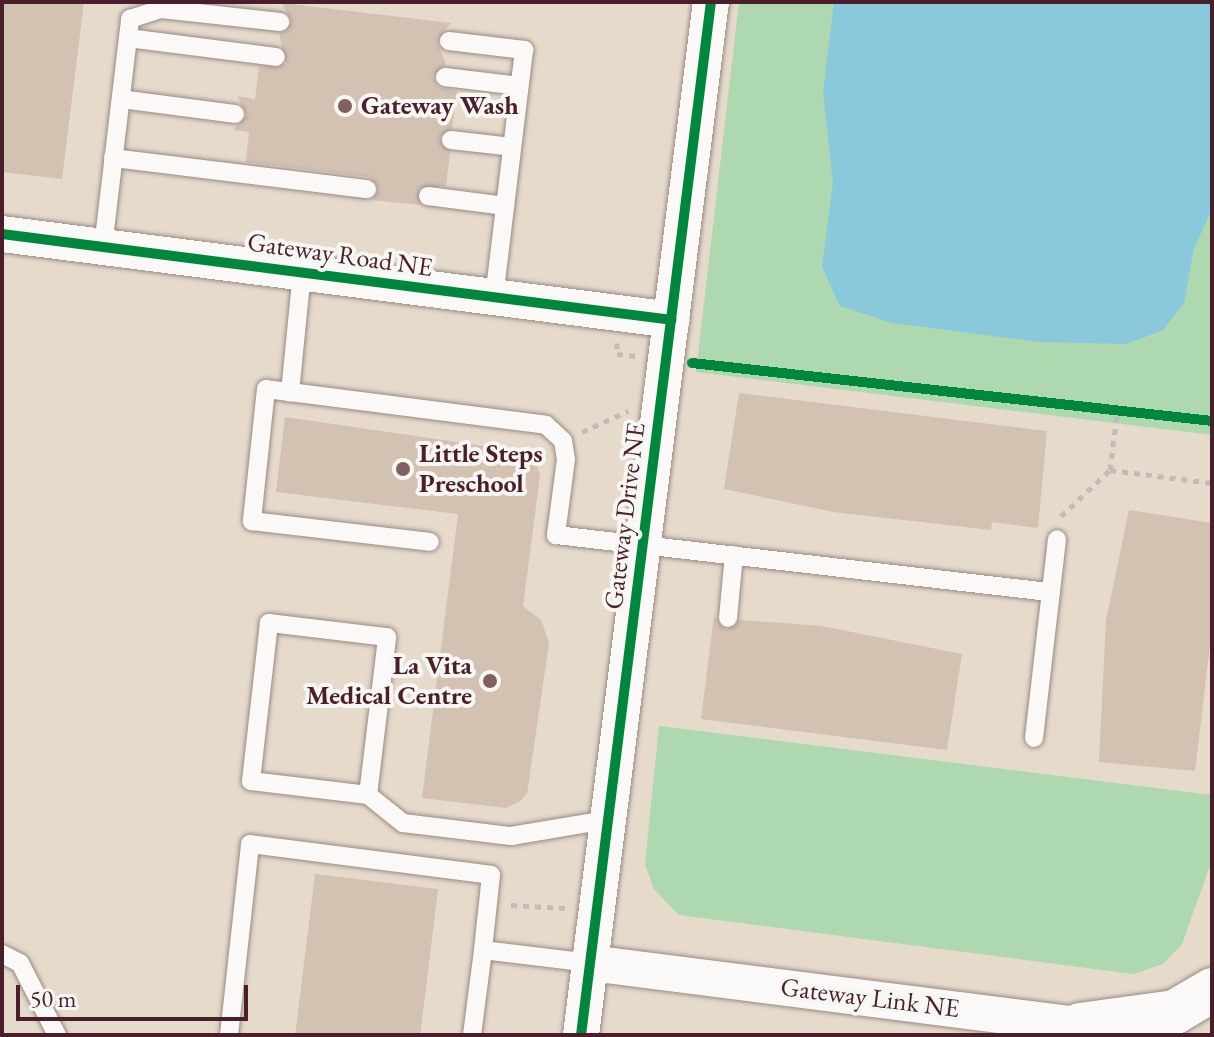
<!DOCTYPE html>
<style>
body{margin:0}
#map{position:relative;width:1214px;height:1037px;overflow:hidden;background:#e6daca;font-family:"EB Garamond",serif}
div>[style]{position:absolute}
[style*='--x']{left:calc(var(--x)*1px);top:calc(var(--y)*1px);width:calc(var(--w)*1px);rotate:calc(var(--a)*1deg)}
.green>*{inset:0;background:#add8b0}
.water>*{inset:0;background:#8ac9db}
.building>*{inset:0;background:#d3c1b2;transform-origin:0 0}
.path>*{height:5px;margin-top:-2.5px;transform-origin:0;background:repeating-linear-gradient(90deg,#c2bbba 0 6px,transparent 0 12px)}
.roads{filter:drop-shadow(0 0 2px #978a84) drop-shadow(0 0 2px #978a84)}
.lane>*{height:18px;margin:-9px;padding:0 9px;transform-origin:9px;border-radius:9px;background:#fbf9f7}
.street>*{height:36px;margin:-18px;padding:0 18px;transform-origin:18px;border-radius:18px;background:#fbf9f7}
.secondary>*{height:44px;margin:-22px;padding:0 22px;transform-origin:22px;border-radius:22px;background:#fbf9f7}
.cycleway>*{height:10px;margin:-5px;padding:0 5px;transform-origin:5px;border-radius:5px;background:#00873e}
.dots>*{width:22px;height:22px;translate:-50% -50%;box-sizing:border-box;border:4px solid #f6f6f2;border-radius:50%}
span{translate:-50% -50%;white-space:nowrap;text-align:center;line-height:1.15;-webkit-text-stroke:8px #f6f6f2;paint-order:stroke}
.poi-label{font-size:26px;color:#4a1f2b;font-weight:700}
.left{translate:0 -50%;text-align:left}
.right{translate:-100% -50%;text-align:right}
.street-label{font-size:26px;color:#4a1f2b}
.frame{position:absolute;inset:0;border:4px solid #4a1f2b;pointer-events:none}
.scale{position:absolute;left:16px;top:985px;width:232px;height:36px;box-sizing:border-box;border:4px solid #4a1f2b;border-top:0;padding-left:10px;font-size:24px;line-height:28px;white-space:nowrap;color:#4a1f2b;-webkit-text-stroke:6px #f6f6f2;paint-order:stroke}
</style>
<div id="map">
<div class="green">
<i style="clip-path:polygon(739px 2px,1212px 2px,1212px 435px,696px 372px)"></i>
<i style="clip-path:polygon(659px 726px,1212px 795px,1212px 860px,1182px 944px,1163px 964px,1133px 974px,679px 915px,654px 889px,645px 864px)"></i>
</div>
<div class="water">
<i style="clip-path:polygon(834px 2px,1212px 2px,1212px 209px,1194px 248px,1184px 303px,1163px 330px,1127px 344px,1039px 342px,892px 323px,840px 306px,822px 267px,833px 183px,823px 92px)"></i>
</div>
<div class="building">
<i style="clip-path:polygon(2px 2px,84px 2px,62px 179px,2px 172px)"></i>
<i style="clip-path:polygon(282px 3px,451px 23px,437px 40px,446px 65px,433px 76px,438px 87px,457px 91px,452px 128px,439px 138px,450px 152px,446px 186px,419px 188px,421px 205px,371px 200px,379px 190px,369px 177px,246px 162px,249px 132px,233px 130px,247px 115px,237px 96px,255px 99px,259px 67px,286px 64px,279px 34px,292px 23px)"></i>
<i style="clip-path:polygon(739px 393px,1047px 431px,1038px 528px,992px 522px,991px 530px,834px 512px,724px 489px)"></i>
<i style="clip-path:polygon(285px 417px,533px 453px,540px 475px,523px 606px,541px 620px,549px 643px,527px 794px,519px 802px,506px 808px,422px 798px,458px 514px,276px 492px)"></i>
<i style="clip-path:polygon(1129px 510px,1212px 523px,1212px 628px,1195px 771px,1099px 762px,1106px 620px)"></i>
<i style="clip-path:polygon(714px 616px,726px 630px,740px 620px,822px 626px,962px 654px,947px 750px,701px 719px)"></i>
<i style="left:315px;top:874px;width:124px;height:162px;rotate:7deg"></i>
</div>
<div class="path">
<i style="--x:617;--y:343;--w:11;--a:90"></i>
<i style="--x:617;--y:354;--w:19;--a:6"></i>
<i style="--x:582;--y:432;--w:51;--a:-24.5"></i>
<i style="--x:1110;--y:470;--w:64;--a:-82.9"></i>
<i style="--x:1061;--y:516;--w:67;--a:-43.2"></i>
<i style="--x:1110;--y:470;--w:103;--a:7.3"></i>
<i style="--x:511;--y:905;--w:54;--a:3.2"></i>
</div>
<div class="roads">
<div class="lane">
<i style="--x:128;--y:38;--w:149;--a:7.3"></i>
<i style="--x:449;--y:41;--w:76;--a:6.8"></i>
<i style="--x:524;--y:50;--w:250;--a:96.9"></i>
<i style="--x:445;--y:77;--w:75;--a:6.9"></i>
<i style="--x:121;--y:99;--w:115;--a:7.5"></i>
<i style="--x:451;--y:140;--w:61;--a:6.5"></i>
<i style="--x:113;--y:158;--w:256;--a:7"></i>
<i style="--x:428;--y:196;--w:78;--a:7.4"></i>
<i style="--x:103;--y:247;--w:230;--a:-83.2"></i>
<i style="--x:130;--y:19;--w:33;--a:-18"></i>
<i style="--x:161;--y:9;--w:120;--a:6.2"></i>
<i style="--x:302;--y:272;--w:121;--a:95.7"></i>
<i style="--x:290;--y:392;--w:258;--a:7.3"></i>
<i style="--x:546;--y:425;--w:23;--a:43"></i>
<i style="--x:563;--y:441;--w:18;--a:81"></i>
<i style="--x:566;--y:459;--w:77;--a:97.5"></i>
<i style="--x:556;--y:535;--w:498;--a:6.6"></i>
<i style="--x:290;--y:392;--w:24;--a:-173"></i>
<i style="--x:266;--y:389;--w:133;--a:96.1"></i>
<i style="--x:252;--y:521;--w:179;--a:6.7"></i>
<i style="--x:728;--y:618;--w:63;--a:-84.6"></i>
<i style="--x:1034;--y:738;--w:200;--a:-83.4"></i>
<i style="--x:368;--y:795;--w:159;--a:-83.1"></i>
<i style="--x:387;--y:637;--w:119;--a:-173.2"></i>
<i style="--x:269;--y:623;--w:159;--a:96.5"></i>
<i style="--x:251;--y:781;--w:118;--a:6.8"></i>
<i style="--x:368;--y:795;--w:45;--a:38.7"></i>
<i style="--x:403;--y:823;--w:109;--a:6.9"></i>
<i style="--x:511;--y:836;--w:97;--a:-9.5"></i>
<i style="--x:2;--y:954;--w:20;--a:27"></i>
<i style="--x:20;--y:963;--w:81;--a:62.8"></i>
<i style="--x:229;--y:1035;--w:192;--a:-83.7"></i>
<i style="--x:250;--y:844;--w:243;--a:7.3"></i>
<i style="--x:491;--y:875;--w:75;--a:96.1"></i>
<i style="--x:472;--y:1035;--w:86;--a:-82.6"></i>
<i style="--x:483;--y:950;--w:108;--a:6.9"></i>
</div>
<div class="street">
<i style="--x:2;--y:234;--w:675;--a:7.31"></i>
<i style="--x:590;--y:963;--w:522;--a:7.26"></i>
<i style="--x:581;--y:1035;--w:1041;--a:-82.83"></i>
</div>
<div class="secondary">
<i style="--x:1080;--y:1025;--w:96;--a:-7.8"></i>
<i style="--x:1175;--y:1012;--w:43;--a:-30.7"></i>
</div>
</div>
<div class="cycleway">
<i style="--x:2;--y:234;--w:675;--a:7.31"></i>
<i style="--x:692;--y:363;--w:523;--a:6.36"></i>
<i style="--x:581;--y:1035;--w:1041;--a:-82.83"></i>
</div>
<div class="dots">
<i style="left:345px;top:106px;background:#816063"></i>
<i style="left:403px;top:469px;background:#816063"></i>
<i style="left:490px;top:681px;background:#816063"></i>
</div>
<div class="poi-label">
<span class="left" style="left:361px;top:106px">Gateway Wash</span>
<span class="left" style="left:419px;top:469px">Little Steps<br>Preschool</span>
<span class="right" style="left:472px;top:681px">La Vita<br>Medical Centre</span>
</div>
<div class="street-label">
<span style="left:340px;top:255px;rotate:8deg">Gateway Road NE</span>
<span style="left:625px;top:516px;rotate:-83deg">Gateway Drive NE</span>
<span style="left:870px;top:998px;rotate:7deg">Gateway Link NE</span>
</div>
<div class="frame"></div>
<div class="scale">50 m</div>
</div>
